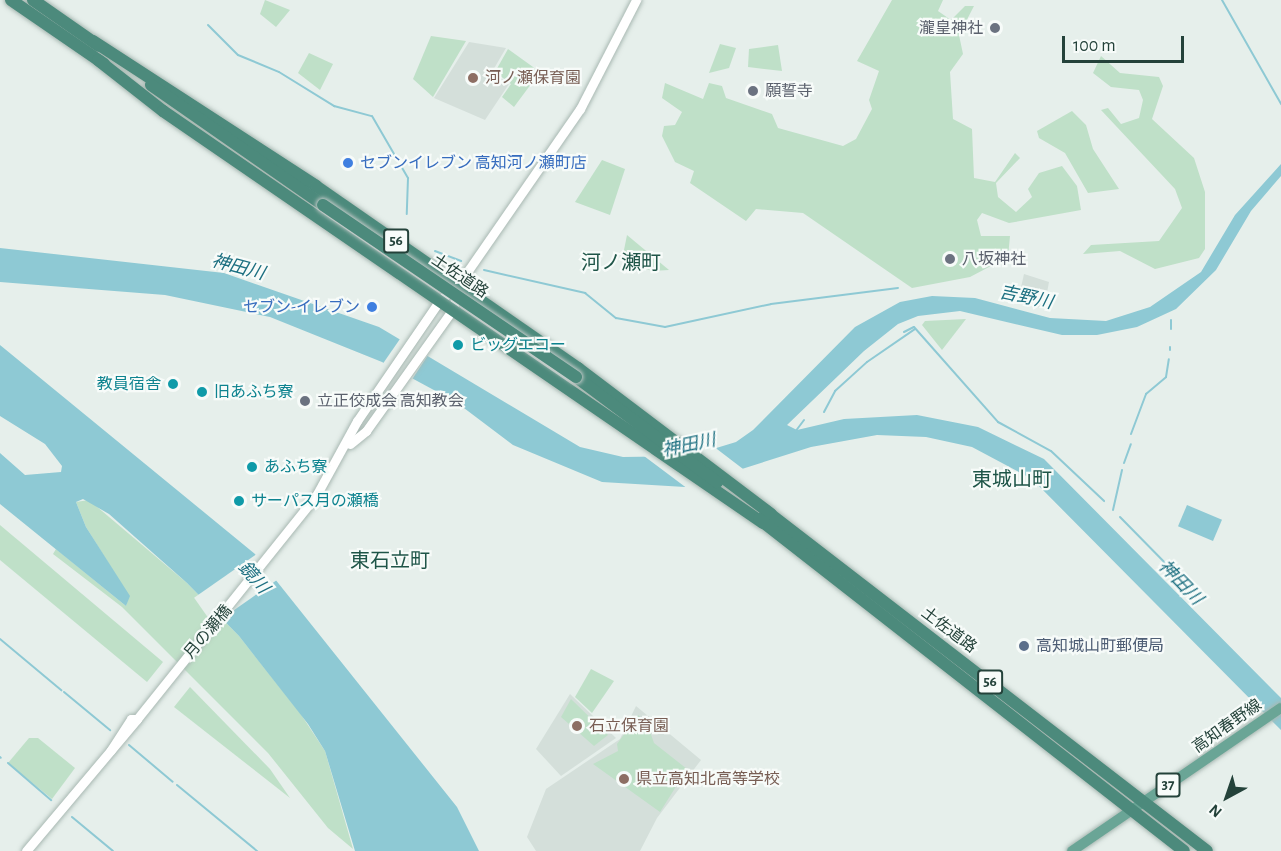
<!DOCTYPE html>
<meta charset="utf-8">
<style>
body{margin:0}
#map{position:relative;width:1281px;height:851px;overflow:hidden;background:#e6efeb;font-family:"Alegreya Sans","Noto Sans JP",sans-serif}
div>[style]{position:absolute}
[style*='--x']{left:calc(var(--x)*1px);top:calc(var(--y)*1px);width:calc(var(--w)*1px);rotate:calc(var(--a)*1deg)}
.built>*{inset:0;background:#d4dfda}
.green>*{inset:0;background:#bfe0c8}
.water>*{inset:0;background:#8ec9d4;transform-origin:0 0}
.pier>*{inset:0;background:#e6efeb;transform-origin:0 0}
.stream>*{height:2px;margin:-1px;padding:0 1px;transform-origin:1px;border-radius:1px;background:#8ec9d4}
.roads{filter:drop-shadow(0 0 2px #a8b8b2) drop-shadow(0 0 2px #a8b8b2)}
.tertiary>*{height:9px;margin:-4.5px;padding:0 4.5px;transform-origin:4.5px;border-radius:4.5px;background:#fff}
.primary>*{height:10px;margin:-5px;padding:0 5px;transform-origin:5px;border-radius:5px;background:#6aa596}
.trunk>*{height:12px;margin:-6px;padding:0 6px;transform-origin:6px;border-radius:6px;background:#4c8a7c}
.bridges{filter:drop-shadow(0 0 2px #c2cac8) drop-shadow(0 0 2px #c2cac8)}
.trunk-bridge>*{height:12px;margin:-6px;padding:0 6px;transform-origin:6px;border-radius:6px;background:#4c8a7c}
.dots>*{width:16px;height:16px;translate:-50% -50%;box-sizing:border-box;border:3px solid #f7fbf9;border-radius:50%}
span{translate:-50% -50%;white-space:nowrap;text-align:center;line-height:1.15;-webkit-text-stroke:4.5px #f7fbf9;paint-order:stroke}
.shield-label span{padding:2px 4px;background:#f7fbf9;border:2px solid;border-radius:4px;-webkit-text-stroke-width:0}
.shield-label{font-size:15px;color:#24423a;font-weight:700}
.worship-label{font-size:16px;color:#5b616d}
.right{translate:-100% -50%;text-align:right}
.left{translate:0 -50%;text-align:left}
.education-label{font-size:16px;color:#785e54}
.shop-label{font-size:16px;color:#366cbe}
.street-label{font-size:16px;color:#24423a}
.culture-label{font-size:16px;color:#0d838f}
.service-label{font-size:16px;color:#4e5e75}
.water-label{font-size:18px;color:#1c6f80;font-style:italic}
.quarter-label{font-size:20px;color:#1f5548}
.north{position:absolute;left:1197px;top:767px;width:60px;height:60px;-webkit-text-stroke:4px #f7fbf9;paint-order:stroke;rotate:220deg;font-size:16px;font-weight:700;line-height:24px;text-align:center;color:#24423a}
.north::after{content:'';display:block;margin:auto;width:21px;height:27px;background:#24423a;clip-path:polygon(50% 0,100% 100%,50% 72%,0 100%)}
.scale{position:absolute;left:1062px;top:36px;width:122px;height:27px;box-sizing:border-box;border:3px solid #24423a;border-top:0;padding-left:8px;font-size:18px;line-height:21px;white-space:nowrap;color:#24423a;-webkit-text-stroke:4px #f7fbf9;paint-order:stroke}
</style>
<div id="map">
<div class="built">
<i style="clip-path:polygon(469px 42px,506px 48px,492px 72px,509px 84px,485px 120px,434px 98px)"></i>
<i style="clip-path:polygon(1024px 274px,1049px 282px,1044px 309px,1018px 301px)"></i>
<i style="clip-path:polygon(570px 694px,616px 738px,561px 776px,536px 749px)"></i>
<i style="clip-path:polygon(636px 706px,701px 760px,657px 818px,640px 851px,536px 851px,527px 837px,546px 789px,620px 739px)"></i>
</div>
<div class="green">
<i style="clip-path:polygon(265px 0,290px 10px,276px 27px,260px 14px)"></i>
<i style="clip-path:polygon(892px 0,943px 0,938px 11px,951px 20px,965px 6px,974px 6px,959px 35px,963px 54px,950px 72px,953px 119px,972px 129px,974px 178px,995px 182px,1015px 153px,1020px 158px,996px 183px,998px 197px,1016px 212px,1032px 197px,1028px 189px,1039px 173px,1062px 166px,1077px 186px,1081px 210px,1009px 223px,982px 213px,977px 220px,981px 236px,1010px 236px,1008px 257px,970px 277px,912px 288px,803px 213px,756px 209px,746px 221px,690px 183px,694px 171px,675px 162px,662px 136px,664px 126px,675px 125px,682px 112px,662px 98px,665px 83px,703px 99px,709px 83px,722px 86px,726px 98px,772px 114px,778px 128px,843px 146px,856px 139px,872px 109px,869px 100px,879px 71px,857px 61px)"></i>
<i style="clip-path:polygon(431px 36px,466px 41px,433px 97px,413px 79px)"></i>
<i style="clip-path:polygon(720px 44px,736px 48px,729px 68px,709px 73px)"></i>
<i style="clip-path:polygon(778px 45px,782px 71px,748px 67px,749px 49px)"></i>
<i style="clip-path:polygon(508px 49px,540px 72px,514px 107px,502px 97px,511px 84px,495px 72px)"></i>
<i style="clip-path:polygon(309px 53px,333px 64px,320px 90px,298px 73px)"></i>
<i style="clip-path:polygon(1101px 56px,1120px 73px,1159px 77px,1163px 86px,1152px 119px,1194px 158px,1205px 192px,1205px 249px,1199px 258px,1155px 269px,1120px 251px,1083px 254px,1091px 245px,1159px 241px,1182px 208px,1175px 189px,1101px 110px,1108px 108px,1121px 124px,1139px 118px,1143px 100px,1139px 90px,1111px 87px,1093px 73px)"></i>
<i style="clip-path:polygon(1072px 111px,1086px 125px,1093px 149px,1119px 189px,1088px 193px,1065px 153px,1039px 138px,1037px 131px)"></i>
<i style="clip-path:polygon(602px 160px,625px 169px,610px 215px,575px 202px)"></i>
<i style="clip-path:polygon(627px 235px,669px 270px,652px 271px,622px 260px)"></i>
<i style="clip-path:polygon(966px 319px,942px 350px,922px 325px,925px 321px)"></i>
<i style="clip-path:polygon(89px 500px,187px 583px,239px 636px,300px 713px,325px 751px,353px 849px,328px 828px,268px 753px,122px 607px,53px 554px,56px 549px,126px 606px,129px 596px,86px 527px,76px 502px)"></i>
<i style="clip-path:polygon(0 525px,163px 662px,147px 682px,0 560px)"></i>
<i style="clip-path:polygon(591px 669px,614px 681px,592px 713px,575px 697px)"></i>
<i style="clip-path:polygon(190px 687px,270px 769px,290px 798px,174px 707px)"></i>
<i style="clip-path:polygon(571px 699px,608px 735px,594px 746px,561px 717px)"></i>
<i style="clip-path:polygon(638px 715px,647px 723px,654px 743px,687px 769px,660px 812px,593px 764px,618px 751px,617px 744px)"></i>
<i style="clip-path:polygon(29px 738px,38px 738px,75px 768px,52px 799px,8px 763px)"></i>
</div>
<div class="water">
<i style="clip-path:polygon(1281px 164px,1281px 176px,1251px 211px,1216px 270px,1176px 309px,1137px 327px,1097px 335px,1062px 335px,960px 311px,918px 316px,898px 324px,864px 351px,787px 425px,797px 430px,844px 419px,917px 415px,978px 427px,1044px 459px,1281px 698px,1281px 730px,1032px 479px,972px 447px,926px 437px,877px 435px,811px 447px,685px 487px,602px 482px,513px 445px,456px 402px,382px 362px,270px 317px,165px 295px,0 282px,0 248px,224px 273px,379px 327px,580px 447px,623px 457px,690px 456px,736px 442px,753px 430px,855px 327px,900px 302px,932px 296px,975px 298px,1050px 318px,1106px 321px,1150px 307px,1201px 272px,1235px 215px)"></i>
<i style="clip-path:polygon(0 345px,255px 554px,457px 807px,479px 851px,355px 851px,325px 751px,308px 724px,239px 636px,187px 583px,109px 514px,83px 499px,76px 502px,86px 527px,130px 596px,126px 606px,0 504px,0 453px,25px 475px,61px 472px,62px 466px,45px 444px,0 416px)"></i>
<i style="left:1187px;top:505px;width:38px;height:23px;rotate:23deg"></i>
</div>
<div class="pier">
<i style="clip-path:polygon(402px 336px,430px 352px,411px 381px,382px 365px)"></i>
<i style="clip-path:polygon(713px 446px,747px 472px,688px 489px,640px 453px,689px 454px)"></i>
<i style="left:258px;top:553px;width:33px;height:78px;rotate:55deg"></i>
</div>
<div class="stream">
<i style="--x:1222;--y:0;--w:120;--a:60.4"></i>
<i style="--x:208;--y:25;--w:42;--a:45"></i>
<i style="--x:238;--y:55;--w:44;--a:22.5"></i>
<i style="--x:279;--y:72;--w:65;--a:31.7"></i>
<i style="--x:334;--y:106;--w:39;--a:15"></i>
<i style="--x:372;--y:116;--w:72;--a:59.9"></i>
<i style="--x:408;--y:178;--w:36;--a:92"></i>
<i style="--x:435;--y:251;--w:28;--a:21"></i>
<i style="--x:484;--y:270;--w:104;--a:12.8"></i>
<i style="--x:585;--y:293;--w:40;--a:39"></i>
<i style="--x:616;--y:318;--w:50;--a:10.4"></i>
<i style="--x:665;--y:327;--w:108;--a:-12.2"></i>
<i style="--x:771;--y:304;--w:128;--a:-7.2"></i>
<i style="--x:1171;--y:329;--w:9;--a:-90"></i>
<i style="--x:904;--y:332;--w:11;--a:-27"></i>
<i style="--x:914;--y:327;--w:127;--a:48.5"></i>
<i style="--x:998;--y:422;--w:60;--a:28.7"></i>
<i style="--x:1051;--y:451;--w:73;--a:43.3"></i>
<i style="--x:1170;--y:350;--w:3;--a:-90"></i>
<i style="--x:824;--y:412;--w:24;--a:-62"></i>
<i style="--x:835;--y:391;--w:43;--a:-42.2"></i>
<i style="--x:867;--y:362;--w:58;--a:-34.5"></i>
<i style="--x:795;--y:432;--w:15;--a:-53"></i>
<i style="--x:1131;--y:434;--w:43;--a:-69.4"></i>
<i style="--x:1146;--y:394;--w:26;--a:-40"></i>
<i style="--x:1166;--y:377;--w:18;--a:-81"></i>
<i style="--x:1124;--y:463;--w:20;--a:-70"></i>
<i style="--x:1113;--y:510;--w:41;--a:-77.3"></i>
<i style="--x:1120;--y:517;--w:81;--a:45.5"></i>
<i style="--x:0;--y:639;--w:80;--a:39.9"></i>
<i style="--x:64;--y:692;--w:60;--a:39.6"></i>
<i style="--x:129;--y:745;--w:57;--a:40.1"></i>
<i style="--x:0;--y:757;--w:1;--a:45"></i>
<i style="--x:8;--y:763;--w:57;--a:40.7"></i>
<i style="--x:177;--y:785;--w:104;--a:39.5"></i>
<i style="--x:72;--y:817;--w:53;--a:39.7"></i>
</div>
<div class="roads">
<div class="tertiary">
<i style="--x:350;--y:444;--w:21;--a:-39"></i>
<i style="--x:366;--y:431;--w:150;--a:-54.5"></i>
<i style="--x:453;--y:309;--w:19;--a:-78"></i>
<i style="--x:137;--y:719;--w:288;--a:-51.3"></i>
<i style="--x:317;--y:494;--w:83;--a:-61.3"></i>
<i style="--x:357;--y:421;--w:147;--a:-55.6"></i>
<i style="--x:440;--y:300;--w:23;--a:-40"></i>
<i style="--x:458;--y:285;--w:214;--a:-55.3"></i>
<i style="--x:580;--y:109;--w:123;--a:-62.8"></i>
<i style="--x:26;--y:851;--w:172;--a:-49.9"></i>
<i style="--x:137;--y:719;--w:6;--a:180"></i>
<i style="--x:131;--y:719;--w:38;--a:123"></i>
</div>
<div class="primary">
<i style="--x:1072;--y:851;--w:253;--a:-34.4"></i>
</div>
<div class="trunk">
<i style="--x:11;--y:0;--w:113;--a:34.5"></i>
<i style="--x:33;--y:0;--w:80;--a:34.9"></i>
<i style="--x:93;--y:41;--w:266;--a:33"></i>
<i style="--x:316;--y:186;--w:319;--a:34.8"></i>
<i style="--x:578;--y:368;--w:242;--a:37.1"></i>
<i style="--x:98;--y:60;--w:83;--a:38.1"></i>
<i style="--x:163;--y:111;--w:728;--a:34.48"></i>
<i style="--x:151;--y:85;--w:210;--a:34.9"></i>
<i style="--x:576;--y:377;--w:176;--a:36.7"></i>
<i style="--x:765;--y:510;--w:558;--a:37.65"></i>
<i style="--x:759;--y:519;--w:539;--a:38"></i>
</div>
</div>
<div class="bridges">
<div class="trunk-bridge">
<i style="--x:323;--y:205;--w:306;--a:34.2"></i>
</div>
</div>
<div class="dots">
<i style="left:995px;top:28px;background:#6b7280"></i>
<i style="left:473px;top:78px;background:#8d6e63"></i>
<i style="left:753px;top:91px;background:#6b7280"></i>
<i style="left:348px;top:163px;background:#3f7fe0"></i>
<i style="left:950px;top:259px;background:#6b7280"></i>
<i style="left:372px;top:307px;background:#3f7fe0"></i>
<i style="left:458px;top:345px;background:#0f9aa8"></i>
<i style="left:173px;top:384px;background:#0f9aa8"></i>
<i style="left:202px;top:392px;background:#0f9aa8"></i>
<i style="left:305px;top:401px;background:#6b7280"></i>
<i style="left:252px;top:467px;background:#0f9aa8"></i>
<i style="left:239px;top:501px;background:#0f9aa8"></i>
<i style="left:1024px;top:646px;background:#5c6f8a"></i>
<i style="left:577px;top:726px;background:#8d6e63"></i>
<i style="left:624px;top:779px;background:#8d6e63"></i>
</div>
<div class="shield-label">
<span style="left:396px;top:241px">56</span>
<span style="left:990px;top:682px">56</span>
<span style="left:1168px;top:785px">37</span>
</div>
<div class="worship-label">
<span class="right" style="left:983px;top:28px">瀧皇神社</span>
<span class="left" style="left:765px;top:91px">願誓寺</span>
<span class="left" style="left:962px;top:259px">八坂神社</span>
<span class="left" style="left:317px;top:401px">立正佼成会 高知教会</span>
</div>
<div class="education-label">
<span class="left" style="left:485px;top:78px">河ノ瀬保育園</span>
<span class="left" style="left:589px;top:726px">石立保育園</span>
<span class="left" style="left:636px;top:779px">県立高知北高等学校</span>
</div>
<div class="shop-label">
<span class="left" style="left:360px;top:163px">セブンイレブン 高知河ノ瀬町店</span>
<span class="right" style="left:360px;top:307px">セブン-イレブン</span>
</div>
<div class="street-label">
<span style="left:460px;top:276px;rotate:34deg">土佐道路</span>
<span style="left:949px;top:630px;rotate:37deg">土佐道路</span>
<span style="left:208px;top:632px;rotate:-50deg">月の瀬橋</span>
<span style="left:1227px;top:726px;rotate:-35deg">高知春野線</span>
</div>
<div class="culture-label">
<span class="left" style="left:470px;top:345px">ビッグエコー</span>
<span class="right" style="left:161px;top:384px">教員宿舎</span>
<span class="left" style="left:214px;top:392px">旧あふち寮</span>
<span class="left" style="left:264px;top:467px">あふち寮</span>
<span class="left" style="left:251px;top:501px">サーパス月の瀬橋</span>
</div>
<div class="service-label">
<span class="left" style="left:1036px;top:646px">高知城山町郵便局</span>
</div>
<div class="water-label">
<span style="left:238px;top:268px;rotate:15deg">神田川</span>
<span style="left:1026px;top:298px;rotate:12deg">吉野川</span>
<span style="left:689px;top:446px;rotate:-12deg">神田川</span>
<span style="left:253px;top:578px;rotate:49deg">鏡川</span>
<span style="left:1180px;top:583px;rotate:46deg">神田川</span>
</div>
<div class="quarter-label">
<span style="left:621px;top:263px">河ノ瀬町</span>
<span style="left:1012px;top:480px">東城山町</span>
<span style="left:390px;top:561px">東石立町</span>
</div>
<div class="north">N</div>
<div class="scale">100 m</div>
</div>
